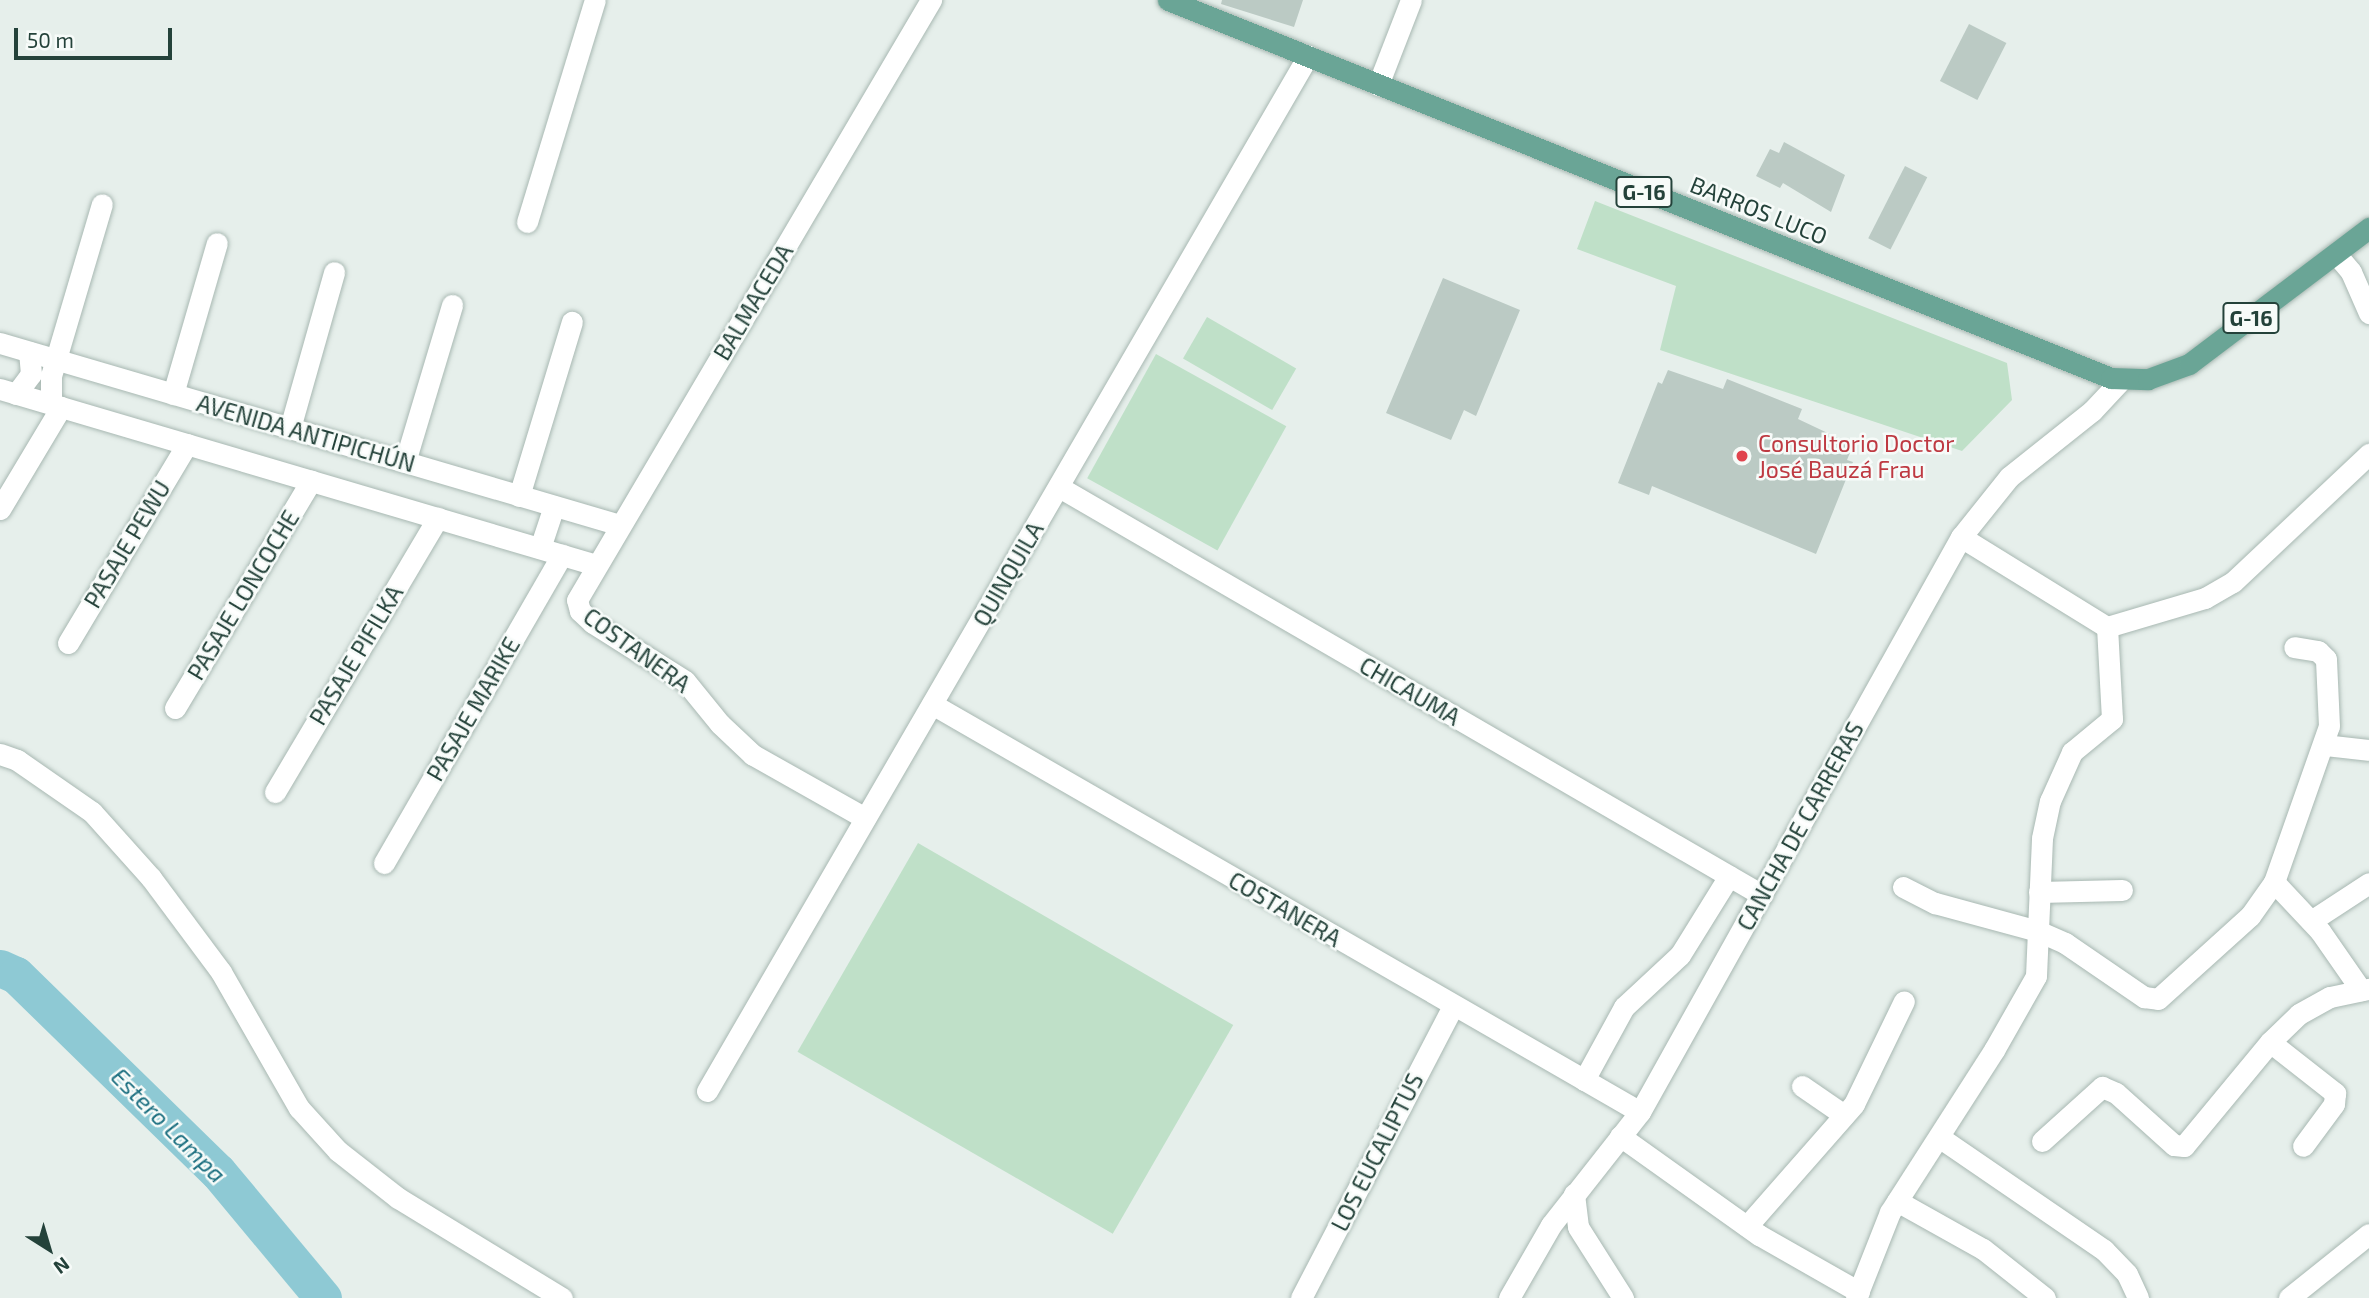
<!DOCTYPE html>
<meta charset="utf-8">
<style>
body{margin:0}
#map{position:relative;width:2369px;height:1298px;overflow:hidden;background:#e6efeb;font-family:"Exo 2",sans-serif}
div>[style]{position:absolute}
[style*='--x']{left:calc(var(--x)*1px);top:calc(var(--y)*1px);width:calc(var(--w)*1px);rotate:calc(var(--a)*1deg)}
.green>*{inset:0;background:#bfe0c8;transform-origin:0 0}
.river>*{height:37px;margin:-18.5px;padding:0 18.5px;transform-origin:18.5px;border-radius:18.5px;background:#8ec9d4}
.building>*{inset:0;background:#bbcac4;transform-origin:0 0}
.roads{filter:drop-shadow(0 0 2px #a8b8b2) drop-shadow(0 0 2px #a8b8b2)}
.street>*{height:21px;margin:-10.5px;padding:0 10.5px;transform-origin:10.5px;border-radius:10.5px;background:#fff}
.primary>*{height:21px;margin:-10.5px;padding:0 10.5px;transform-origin:10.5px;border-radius:10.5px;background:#6aa596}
.dots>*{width:19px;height:19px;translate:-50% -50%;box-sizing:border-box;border:4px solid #f7fbf9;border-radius:50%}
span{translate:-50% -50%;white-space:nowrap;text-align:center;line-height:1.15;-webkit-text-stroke:5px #f7fbf9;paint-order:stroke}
.shield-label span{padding:2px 5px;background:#f7fbf9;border:2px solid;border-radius:5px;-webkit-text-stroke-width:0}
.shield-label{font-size:21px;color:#24423a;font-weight:700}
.street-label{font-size:23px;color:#24423a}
.health-label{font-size:23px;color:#be3a42}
.left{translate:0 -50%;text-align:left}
.water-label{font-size:24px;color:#1c6f80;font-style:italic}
.north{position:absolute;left:14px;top:1214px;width:70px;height:70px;-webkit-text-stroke:5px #f7fbf9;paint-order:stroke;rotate:143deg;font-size:19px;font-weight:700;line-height:28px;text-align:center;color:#24423a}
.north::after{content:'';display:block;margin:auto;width:24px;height:32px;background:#24423a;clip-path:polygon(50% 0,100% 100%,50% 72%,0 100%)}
.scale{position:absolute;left:14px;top:28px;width:158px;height:32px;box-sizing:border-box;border:4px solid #24423a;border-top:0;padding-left:9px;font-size:21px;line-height:24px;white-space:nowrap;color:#24423a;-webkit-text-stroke:5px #f7fbf9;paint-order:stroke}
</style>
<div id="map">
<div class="green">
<i style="clip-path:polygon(1595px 201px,2007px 363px,2012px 400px,1962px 451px,1660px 350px,1676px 286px,1577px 249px)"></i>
<i style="left:1207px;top:317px;width:103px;height:48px;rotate:30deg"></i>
<i style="left:1156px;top:354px;width:149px;height:142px;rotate:29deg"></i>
<i style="left:918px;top:843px;width:364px;height:241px;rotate:30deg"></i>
</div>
<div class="river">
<i style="--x:0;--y:968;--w:17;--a:24"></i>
<i style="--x:16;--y:975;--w:282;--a:44.3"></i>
<i style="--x:218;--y:1172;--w:164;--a:50.2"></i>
</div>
<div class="building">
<i style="clip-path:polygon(1222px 0,1303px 0,1294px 27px,1221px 4px)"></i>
<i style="left:1969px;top:24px;width:42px;height:64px;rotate:27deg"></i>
<i style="clip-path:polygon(1784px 142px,1845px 175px,1831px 212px,1783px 183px,1780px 188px,1756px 176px,1770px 149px,1779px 153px)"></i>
<i style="left:1905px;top:166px;width:25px;height:81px;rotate:27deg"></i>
<i style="clip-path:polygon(1443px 278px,1520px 310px,1476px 416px,1464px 410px,1451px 440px,1386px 413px)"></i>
<i style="clip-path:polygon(1668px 370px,1723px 389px,1727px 379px,1802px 409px,1798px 419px,1853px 445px,1847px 460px,1853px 462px,1816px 554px,1652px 486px,1649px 495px,1618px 483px,1658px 382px,1662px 384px)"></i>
</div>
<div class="roads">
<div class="street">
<i style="--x:1378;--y:85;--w:91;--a:-68.8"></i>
<i style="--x:527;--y:222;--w:232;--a:-73"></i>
<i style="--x:2336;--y:254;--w:23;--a:50"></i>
<i style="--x:2351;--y:272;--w:45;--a:66.3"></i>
<i style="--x:0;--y:343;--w:646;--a:16.36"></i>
<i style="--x:0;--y:389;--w:621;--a:16.45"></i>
<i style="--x:16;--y:394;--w:25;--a:-53"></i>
<i style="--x:31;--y:374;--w:22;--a:-95"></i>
<i style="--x:173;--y:394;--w:157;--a:-73.8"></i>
<i style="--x:51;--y:404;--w:28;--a:-90"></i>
<i style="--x:51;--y:376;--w:179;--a:-73.5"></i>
<i style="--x:290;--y:428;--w:162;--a:-74.2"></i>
<i style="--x:405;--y:462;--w:164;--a:-73.3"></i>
<i style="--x:1059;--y:487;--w:813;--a:30.13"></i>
<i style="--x:519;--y:496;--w:182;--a:-73.1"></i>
<i style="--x:0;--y:509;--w:119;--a:-59.1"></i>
<i style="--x:1961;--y:537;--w:172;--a:31.7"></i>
<i style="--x:2107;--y:627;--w:102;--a:-16.5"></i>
<i style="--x:2205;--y:598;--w:32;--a:-30"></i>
<i style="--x:2233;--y:582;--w:187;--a:-43.3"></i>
<i style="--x:540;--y:548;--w:44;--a:-71.6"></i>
<i style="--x:68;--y:643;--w:232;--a:-59.1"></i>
<i style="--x:932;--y:704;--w:817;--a:29.95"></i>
<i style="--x:175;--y:708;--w:265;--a:-59.1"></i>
<i style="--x:2325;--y:745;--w:44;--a:6.5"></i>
<i style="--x:0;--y:754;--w:18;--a:19"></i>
<i style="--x:17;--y:760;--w:91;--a:34.7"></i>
<i style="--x:92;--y:812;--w:89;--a:48.2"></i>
<i style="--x:151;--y:878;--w:117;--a:53.3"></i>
<i style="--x:221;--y:972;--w:157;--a:60.2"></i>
<i style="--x:299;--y:1108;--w:58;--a:47.8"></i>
<i style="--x:338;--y:1151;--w:76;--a:38.1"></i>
<i style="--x:398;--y:1198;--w:192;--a:31.4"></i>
<i style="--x:275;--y:792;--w:319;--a:-59.3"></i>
<i style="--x:865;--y:818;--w:129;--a:-150.6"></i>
<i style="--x:753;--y:755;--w:45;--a:-136.8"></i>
<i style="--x:720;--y:724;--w:55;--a:-129.1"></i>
<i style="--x:685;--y:681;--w:109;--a:-147.8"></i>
<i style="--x:593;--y:623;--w:18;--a:-137"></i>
<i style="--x:580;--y:611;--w:11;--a:-105"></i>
<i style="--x:577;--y:600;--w:697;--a:-59.46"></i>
<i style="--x:384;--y:863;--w:356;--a:-60"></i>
<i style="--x:2274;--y:882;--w:67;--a:46.8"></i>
<i style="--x:2320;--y:931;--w:72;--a:55.2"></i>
<i style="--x:1903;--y:887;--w:36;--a:27"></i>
<i style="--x:1935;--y:903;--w:107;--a:15.2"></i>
<i style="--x:2038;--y:931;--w:30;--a:24"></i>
<i style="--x:2065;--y:943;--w:96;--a:34.4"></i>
<i style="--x:2144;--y:997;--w:14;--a:8"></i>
<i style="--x:2158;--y:999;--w:124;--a:-42.1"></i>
<i style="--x:2250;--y:916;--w:42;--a:-54.8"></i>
<i style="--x:2274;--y:882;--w:165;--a:-70.6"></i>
<i style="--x:2329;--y:726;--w:67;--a:-92.6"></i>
<i style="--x:2326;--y:659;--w:11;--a:-135"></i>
<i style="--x:2318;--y:651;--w:24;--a:-171"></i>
<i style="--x:2039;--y:892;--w:83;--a:-1.4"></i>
<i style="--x:2311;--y:921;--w:69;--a:-33.2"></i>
<i style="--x:2270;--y:1042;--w:83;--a:38.1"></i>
<i style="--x:2335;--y:1093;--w:11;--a:95"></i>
<i style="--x:2334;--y:1104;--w:52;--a:126.4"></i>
<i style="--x:1584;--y:1080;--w:83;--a:-61.3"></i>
<i style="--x:1624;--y:1007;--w:76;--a:-42.9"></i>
<i style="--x:1680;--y:955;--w:93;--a:-58.2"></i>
<i style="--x:1802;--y:1086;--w:51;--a:34.6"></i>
<i style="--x:707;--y:1091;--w:1197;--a:-59.86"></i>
<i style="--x:1620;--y:1136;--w:171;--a:35.5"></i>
<i style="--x:1759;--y:1235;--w:115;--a:29.7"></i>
<i style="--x:1939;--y:1137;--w:200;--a:34.4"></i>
<i style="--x:2104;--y:1250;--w:33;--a:46"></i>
<i style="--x:2127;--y:1274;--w:26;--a:65"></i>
<i style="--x:2042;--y:1141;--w:81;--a:-42"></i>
<i style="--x:2102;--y:1087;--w:15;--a:23"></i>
<i style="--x:2116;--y:1093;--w:78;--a:41.9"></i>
<i style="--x:2174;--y:1145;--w:10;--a:6"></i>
<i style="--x:2184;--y:1146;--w:135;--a:-50.4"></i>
<i style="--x:2270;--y:1042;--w:40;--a:-44"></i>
<i style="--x:2299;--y:1014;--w:35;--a:-29"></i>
<i style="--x:2330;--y:997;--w:40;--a:-12"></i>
<i style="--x:1574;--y:1194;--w:33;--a:83"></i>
<i style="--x:1578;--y:1227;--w:84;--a:57.6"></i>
<i style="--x:1897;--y:1201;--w:98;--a:29.2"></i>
<i style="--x:1983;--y:1249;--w:79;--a:38.3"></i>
<i style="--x:1747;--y:1226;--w:162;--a:-48.7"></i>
<i style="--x:1854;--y:1104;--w:114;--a:-64.1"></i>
<i style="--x:1301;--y:1298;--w:329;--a:-62.5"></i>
<i style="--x:1509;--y:1298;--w:84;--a:-60.1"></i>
<i style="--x:1551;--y:1225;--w:144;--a:-51.8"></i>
<i style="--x:1640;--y:1112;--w:659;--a:-60.83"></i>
<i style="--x:1961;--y:537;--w:77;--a:-51.3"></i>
<i style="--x:2009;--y:477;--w:106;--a:-38.5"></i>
<i style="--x:2092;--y:411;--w:42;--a:-46.9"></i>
<i style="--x:1856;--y:1298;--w:92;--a:-68.4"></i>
<i style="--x:1890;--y:1212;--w:193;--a:-57.3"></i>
<i style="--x:1994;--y:1050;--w:85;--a:-60.4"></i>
<i style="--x:2036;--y:976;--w:138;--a:-87.5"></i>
<i style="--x:2042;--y:838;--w:38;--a:-78"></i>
<i style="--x:2050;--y:801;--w:54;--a:-65.8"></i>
<i style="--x:2072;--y:752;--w:52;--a:-39.5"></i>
<i style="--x:2112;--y:719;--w:92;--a:-93.1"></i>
<i style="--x:2289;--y:1298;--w:102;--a:-38.7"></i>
</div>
<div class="primary">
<i style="--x:1168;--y:0;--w:1016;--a:21.84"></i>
<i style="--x:2111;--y:378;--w:37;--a:2"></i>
<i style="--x:2148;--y:379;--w:44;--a:-20.1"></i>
<i style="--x:2189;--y:364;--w:226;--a:-37.1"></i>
</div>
</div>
<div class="dots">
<i style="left:1742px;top:456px;background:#e0444e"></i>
</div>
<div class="shield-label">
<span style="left:1644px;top:192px">G-16</span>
<span style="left:2251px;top:318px">G-16</span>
</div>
<div class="street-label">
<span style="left:1759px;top:210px;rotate:22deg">BARROS LUCO</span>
<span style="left:753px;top:302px;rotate:-59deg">BALMACEDA</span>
<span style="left:306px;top:433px;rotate:16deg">AVENIDA ANTIPICHÚN</span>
<span style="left:127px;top:544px;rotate:-59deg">PASAJE PEWU</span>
<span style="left:1008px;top:574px;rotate:-60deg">QUINQUILA</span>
<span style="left:243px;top:595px;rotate:-59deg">PASAJE LONCOCHE</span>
<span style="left:637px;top:650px;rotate:36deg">COSTANERA</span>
<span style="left:356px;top:655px;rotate:-59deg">PASAJE PIFILKA</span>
<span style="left:1410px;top:691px;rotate:30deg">CHICAUMA</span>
<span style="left:473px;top:709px;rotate:-60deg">PASAJE MARIKE</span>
<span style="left:1800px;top:826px;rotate:-61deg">CANCHA DE CARRERAS</span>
<span style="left:1285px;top:909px;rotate:30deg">COSTANERA</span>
<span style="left:1377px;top:1152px;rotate:-63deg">LOS EUCALIPTUS</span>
</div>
<div class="health-label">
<span class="left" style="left:1758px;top:456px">Consultorio Doctor<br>José Bauzá Frau</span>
</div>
<div class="water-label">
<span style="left:169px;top:1125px;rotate:45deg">Estero Lampa</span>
</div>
<div class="north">N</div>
<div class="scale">50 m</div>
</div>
